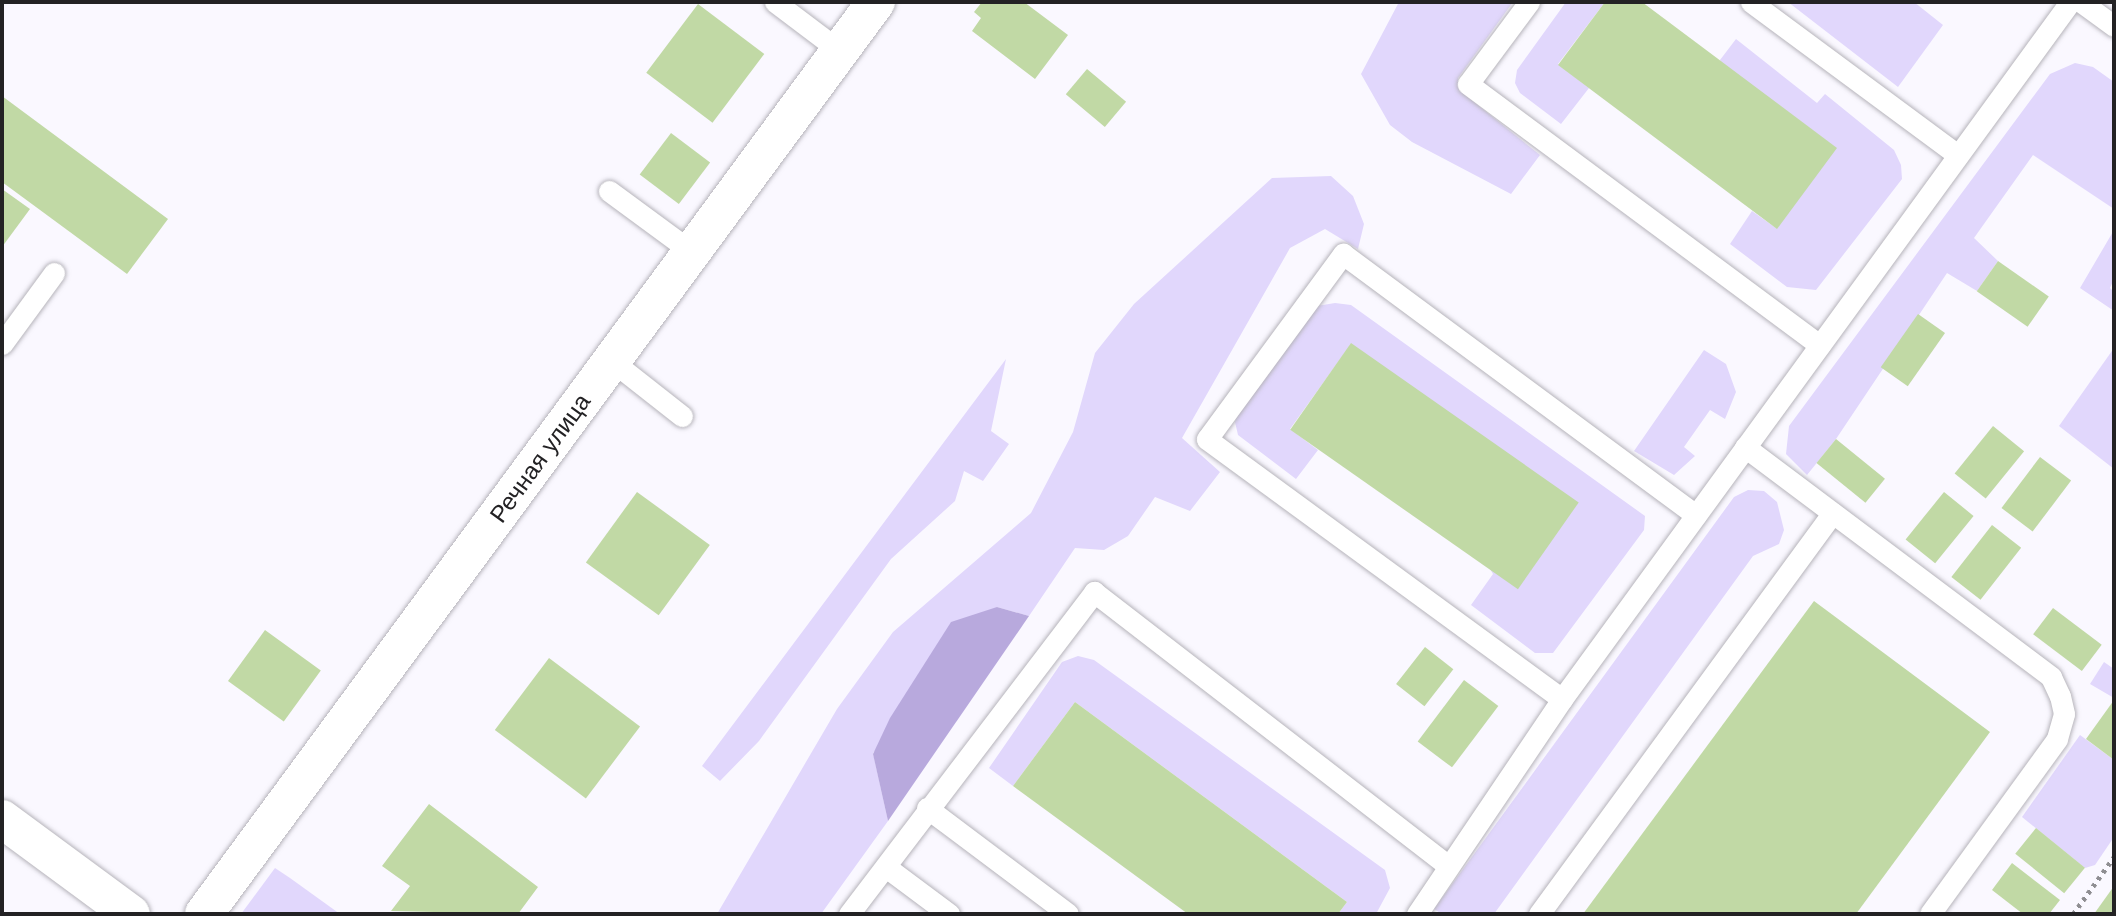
<!DOCTYPE html>
<meta charset="utf-8">
<style>
body{margin:0}
#map{position:relative;width:2116px;height:916px;overflow:hidden;background:#faf8ff;font-family:Arial,sans-serif}
div>[style]{position:absolute}
[style*='--x']{left:calc(var(--x)*1px);top:calc(var(--y)*1px);width:calc(var(--w)*1px);rotate:calc(var(--a)*1deg)}
.green>*{inset:0;background:#e1d7fc}
.forest>*{inset:0;background:#b8a9dd}
.building>*{inset:0;background:#c1d9a5;transform-origin:0 0}
.path>*{height:4.5px;margin-top:-2.25px;transform-origin:0;background:repeating-linear-gradient(90deg,#8f8e92 0 3.5px,transparent 0 8.5px)}
.roads{filter:drop-shadow(0 0 2px #b6b4bb) drop-shadow(0 0 2px #b6b4bb)}
.lane>*{height:21px;margin:-10.5px;padding:0 10.5px;transform-origin:10.5px;border-radius:10.5px;background:#fff}
.street>*{height:38px;margin:-19px;padding:0 19px;transform-origin:19px;border-radius:19px;background:#fff}
span{translate:-50% -50%;white-space:nowrap;text-align:center;line-height:1.15;-webkit-text-stroke:6px #fff;paint-order:stroke}
.street-label{font-size:24px;color:#232224}
.frame{position:absolute;inset:0;border:4px solid #232224;pointer-events:none}
</style>
<div id="map">
<div class="green">
<i style="clip-path:polygon(1399px 2px,1513px 2px,1458px 78px,1459px 90px,1540px 155px,1511px 194px,1412px 142px,1390px 125px,1361px 74px)"></i>
<i style="clip-path:polygon(1566px 2px,1605px 2px,1558px 64px,1589px 88px,1561px 124px,1520px 93px,1515px 83px,1517px 70px)"></i>
<i style="clip-path:polygon(1788px 2px,1914px 2px,1943px 25px,1898px 87px)"></i>
<i style="clip-path:polygon(1736px 39px,1817px 103px,1825px 94px,1894px 150px,1901px 165px,1902px 179px,1816px 290px,1787px 287px,1730px 244px,1752px 211px,1776px 228px,1720px 60px)"></i>
<i style="clip-path:polygon(2075px 63px,2093px 67px,2114px 82px,2114px 209px,2033px 155px,1974px 238px,1998px 261px,1977px 291px,1947px 273px,1836px 439px,1807px 475px,1786px 454px,1789px 426px,2050px 74px)"></i>
<i style="clip-path:polygon(1331px 176px,1353px 196px,1364px 224px,1358px 249px,1325px 229px,1290px 248px,1182px 438px,1220px 472px,1190px 511px,1155px 497px,1128px 536px,1104px 550px,1075px 548px,1029px 616px,997px 607px,873px 753px,888px 821px,821px 914px,717px 914px,837px 709px,893px 632px,1031px 513px,1073px 432px,1095px 353px,1134px 304px,1272px 178px)"></i>
<i style="clip-path:polygon(2114px 230px,2114px 279px,2110px 288px,2114px 292px,2114px 311px,2080px 288px)"></i>
<i style="clip-path:polygon(1335px 303px,1351px 305px,1645px 516px,1644px 530px,1553px 653px,1535px 653px,1471px 605px,1493px 574px,1351px 344px,1290px 429px,1318px 450px,1296px 479px,1238px 435px,1235px 422px,1239px 410px,1317px 306px)"></i>
<i style="clip-path:polygon(2114px 348px,2114px 469px,2059px 426px)"></i>
<i style="clip-path:polygon(1704px 350px,1726px 364px,1736px 392px,1725px 419px,1710px 410px,1684px 447px,1695px 456px,1674px 475px,1634px 451px)"></i>
<i style="clip-path:polygon(1006px 359px,991px 431px,1009px 444px,983px 481px,964px 471px,955px 501px,891px 559px,759px 741px,720px 781px,702px 766px)"></i>
<i style="clip-path:polygon(1748px 490px,1764px 491px,1777px 502px,1784px 530px,1779px 544px,1753px 556px,1494px 914px,1442px 914px,1434px 909px,1734px 497px)"></i>
<i style="clip-path:polygon(1078px 656px,1094px 660px,1385px 870px,1390px 888px,1376px 914px,1338px 914px,1347px 902px,1075px 702px,1013px 786px,989px 768px,1062px 662px)"></i>
<i style="clip-path:polygon(2104px 662px,2114px 669px,2114px 698px,2090px 684px)"></i>
<i style="clip-path:polygon(2080px 735px,2114px 760px,2114px 837px,2095px 865px,2085px 868px,2022px 817px)"></i>
<i style="clip-path:polygon(275px 868px,290px 878px,340px 914px,241px 914px)"></i>
</div>
<div class="forest">
<i style="clip-path:polygon(997px 607px,1029px 616px,888px 821px,873px 754px,890px 718px,951px 622px)"></i>
</div>
<div class="building">
<i style="clip-path:polygon(982px 2px,1024px 2px,1068px 35px,1035px 79px,972px 31px,981px 18px,974px 12px)"></i>
<i style="clip-path:polygon(1605px 2px,1642px 2px,1837px 148px,1777px 229px,1558px 65px)"></i>
<i style="left:698px;top:4px;width:83px;height:86px;rotate:37deg"></i>
<i style="left:1087px;top:69px;width:51px;height:33px;rotate:40deg"></i>
<i style="clip-path:polygon(2px 96px,168px 219px,127px 274px,2px 182px)"></i>
<i style="left:671px;top:133px;width:49px;height:52px;rotate:37deg"></i>
<i style="clip-path:polygon(2px 189px,30px 209px,2px 247px)"></i>
<i style="left:1998px;top:261px;width:62px;height:37px;rotate:35deg"></i>
<i style="left:1918px;top:314px;width:33px;height:65px;rotate:35deg"></i>
<i style="left:1351px;top:343px;width:278px;height:106px;rotate:35deg"></i>
<i style="left:1993px;top:426px;width:40px;height:61px;rotate:39deg"></i>
<i style="left:1836px;top:439px;width:63px;height:31px;rotate:39deg"></i>
<i style="left:2040px;top:457px;width:39px;height:64px;rotate:37deg"></i>
<i style="left:637px;top:492px;width:90px;height:87px;rotate:36deg"></i>
<i style="left:1944px;top:492px;width:38px;height:61px;rotate:39deg"></i>
<i style="left:1992px;top:525px;width:37px;height:66px;rotate:38deg"></i>
<i style="clip-path:polygon(1814px 601px,1990px 732px,1856px 914px,1583px 914px)"></i>
<i style="left:2053px;top:608px;width:61px;height:33px;rotate:37deg"></i>
<i style="left:265px;top:630px;width:69px;height:63px;rotate:36deg"></i>
<i style="left:1425px;top:647px;width:36px;height:47px;rotate:38deg"></i>
<i style="left:549px;top:658px;width:114px;height:90px;rotate:37deg"></i>
<i style="left:1464px;top:680px;width:43px;height:77px;rotate:37deg"></i>
<i style="clip-path:polygon(2114px 700px,2114px 760px,2086px 739px)"></i>
<i style="clip-path:polygon(1075px 702px,1347px 902px,1338px 914px,1188px 914px,1013px 786px)"></i>
<i style="clip-path:polygon(429px 804px,538px 887px,518px 914px,391px 911px,410px 886px,382px 866px)"></i>
<i style="left:2036px;top:828px;width:63px;height:33px;rotate:39deg"></i>
<i style="clip-path:polygon(2012px 863px,2060px 900px,2049px 914px,2023px 914px,1992px 890px)"></i>
<i style="clip-path:polygon(2114px 886px,2114px 914px,2094px 914px)"></i>
</div>
<div class="path">
<i style="--x:2073;--y:914;--w:70;--a:-54.3"></i>
</div>
<div class="roads">
<div class="lane">
<i style="--x:775;--y:2;--w:81;--a:37"></i>
<i style="--x:1529;--y:2;--w:102;--a:126.6"></i>
<i style="--x:1468;--y:84;--w:438;--a:36.6"></i>
<i style="--x:1751;--y:2;--w:257;--a:36.5"></i>
<i style="--x:2081;--y:2;--w:41;--a:36"></i>
<i style="--x:609;--y:191;--w:103;--a:36.3"></i>
<i style="--x:2;--y:344;--w:88;--a:-53.8"></i>
<i style="--x:612;--y:361;--w:89;--a:38.2"></i>
<i style="--x:1745;--y:447;--w:383;--a:36.9"></i>
<i style="--x:2051;--y:677;--w:21;--a:65"></i>
<i style="--x:2060;--y:696;--w:18;--a:77"></i>
<i style="--x:2064;--y:714;--w:26;--a:106"></i>
<i style="--x:2057;--y:739;--w:216;--a:126"></i>
<i style="--x:1562;--y:699;--w:440;--a:-143.8"></i>
<i style="--x:1207;--y:439;--w:230;--a:-53.7"></i>
<i style="--x:1343;--y:254;--w:439;--a:36.5"></i>
<i style="--x:927;--y:808;--w:176;--a:36.9"></i>
<i style="--x:886;--y:867;--w:79;--a:36.7"></i>
<i style="--x:849;--y:914;--w:405;--a:-52.7"></i>
<i style="--x:1094;--y:592;--w:448;--a:37.7"></i>
<i style="--x:1417;--y:914;--w:259;--a:-56"></i>
<i style="--x:1562;--y:699;--w:862;--a:-53.91"></i>
<i style="--x:1539;--y:914;--w:497;--a:-53.8"></i>
</div>
<div class="street">
<i style="--x:2;--y:819;--w:160;--a:36.4"></i>
<i style="--x:204;--y:914;--w:1133;--a:-53.62"></i>
</div>
</div>
<div class="street-label">
<span style="left:540px;top:458px;rotate:-54deg">Речная улица</span>
</div>
<div class="frame"></div>
</div>
